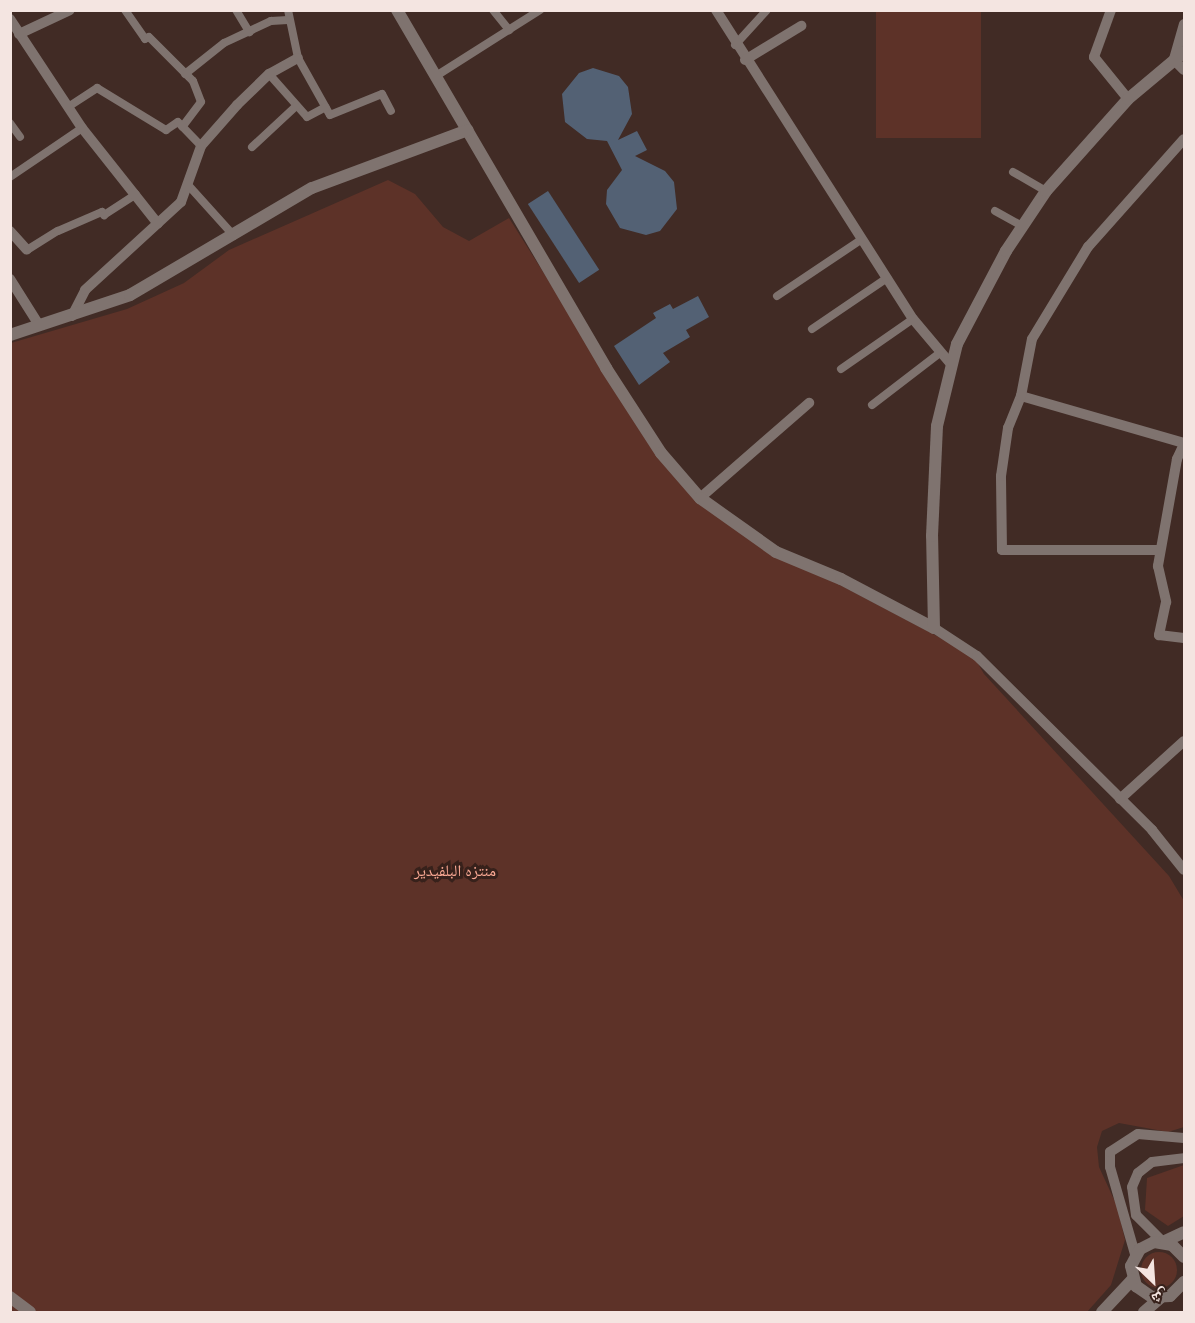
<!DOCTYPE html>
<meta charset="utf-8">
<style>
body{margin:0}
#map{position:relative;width:1195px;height:1323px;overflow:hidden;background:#412b25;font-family:"Noto Sans","Noto Naskh Arabic",sans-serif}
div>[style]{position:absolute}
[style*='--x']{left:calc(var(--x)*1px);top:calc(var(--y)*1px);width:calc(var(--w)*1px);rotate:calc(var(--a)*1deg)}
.green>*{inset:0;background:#5d3228;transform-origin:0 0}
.round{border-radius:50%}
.building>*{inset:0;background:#536174;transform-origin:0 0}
.pedestrian>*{height:8px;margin:-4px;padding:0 4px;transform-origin:4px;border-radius:4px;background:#7f736f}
.minor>*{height:10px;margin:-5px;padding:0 5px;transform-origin:5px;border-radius:5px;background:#7f736f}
.tertiary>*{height:12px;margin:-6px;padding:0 6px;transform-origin:6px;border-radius:6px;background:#7f736f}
span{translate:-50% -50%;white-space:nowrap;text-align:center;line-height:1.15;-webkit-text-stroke:6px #37211b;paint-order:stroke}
.park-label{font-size:16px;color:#fba994}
.frame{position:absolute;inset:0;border:12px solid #f4e5e1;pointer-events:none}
.north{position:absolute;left:1123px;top:1251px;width:60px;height:60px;-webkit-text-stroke:4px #37211b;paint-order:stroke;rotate:155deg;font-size:16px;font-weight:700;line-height:24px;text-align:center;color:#f4e5e1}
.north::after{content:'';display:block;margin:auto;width:21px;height:27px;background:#f4e5e1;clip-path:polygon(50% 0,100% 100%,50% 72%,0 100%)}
</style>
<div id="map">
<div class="green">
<i style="left:876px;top:11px;width:105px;height:127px"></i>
<i style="clip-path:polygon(388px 180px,415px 194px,443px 227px,469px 241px,509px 218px,658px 454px,745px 535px,973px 655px,984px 674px,1169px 876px,1184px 901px,1184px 1127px,1168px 1132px,1119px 1123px,1102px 1131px,1097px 1147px,1099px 1167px,1117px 1206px,1125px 1240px,1111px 1285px,1087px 1312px,11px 1312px,11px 343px,127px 309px,184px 283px,229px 250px)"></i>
<i style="clip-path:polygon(1184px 1165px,1184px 1216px,1168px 1226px,1145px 1210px,1147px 1178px)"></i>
<i class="round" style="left:1141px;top:1252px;width:36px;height:36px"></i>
</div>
<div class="building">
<i style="clip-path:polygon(593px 68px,619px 76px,628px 87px,632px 114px,618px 140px,637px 131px,647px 150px,635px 156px,665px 171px,674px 182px,677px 209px,660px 231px,646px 235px,620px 228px,606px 204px,607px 190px,622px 170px,607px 141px,587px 139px,565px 122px,562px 94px,579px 73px)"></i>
<i style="left:548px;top:191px;width:94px;height:24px;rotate:57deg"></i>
<i style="clip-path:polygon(698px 296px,709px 317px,686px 330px,690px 337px,663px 353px,670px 362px,639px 385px,614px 346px,656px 318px,653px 313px,670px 304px,673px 309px)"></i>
</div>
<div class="pedestrian">
<i style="--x:125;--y:10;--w:35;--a:55"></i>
<i style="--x:145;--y:39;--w:4;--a:-27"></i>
<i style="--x:149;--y:37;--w:62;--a:45"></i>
<i style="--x:193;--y:81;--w:22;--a:69"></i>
<i style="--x:201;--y:102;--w:31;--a:127"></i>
<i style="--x:236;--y:10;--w:26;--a:59"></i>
<i style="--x:288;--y:10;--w:49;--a:78.2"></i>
<i style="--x:298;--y:58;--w:65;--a:60.7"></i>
<i style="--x:330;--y:115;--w:56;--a:-22"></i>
<i style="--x:382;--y:94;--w:19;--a:62"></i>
<i style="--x:493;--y:10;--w:26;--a:51"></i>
<i style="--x:735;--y:45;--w:47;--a:-47.6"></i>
<i style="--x:185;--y:74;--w:50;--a:-38.5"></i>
<i style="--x:224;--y:43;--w:52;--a:-25.1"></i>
<i style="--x:271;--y:21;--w:17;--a:-3"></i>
<i style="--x:269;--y:74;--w:57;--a:48.5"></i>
<i style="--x:307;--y:117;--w:21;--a:-28"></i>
<i style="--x:436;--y:76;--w:123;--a:-32.4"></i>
<i style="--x:68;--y:107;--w:35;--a:-33"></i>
<i style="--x:97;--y:88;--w:81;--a:31.3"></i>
<i style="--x:166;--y:130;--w:14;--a:-34"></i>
<i style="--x:178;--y:122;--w:33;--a:46"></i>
<i style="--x:10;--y:123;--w:17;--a:54"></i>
<i style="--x:252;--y:147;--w:59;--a:-42.9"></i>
<i style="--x:1013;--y:172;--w:38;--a:30"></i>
<i style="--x:10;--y:177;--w:87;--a:-34.2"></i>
<i style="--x:189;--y:186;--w:67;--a:48"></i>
<i style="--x:995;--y:211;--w:31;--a:29"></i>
<i style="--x:27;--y:250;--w:36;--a:-32"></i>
<i style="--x:58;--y:231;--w:48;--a:-23.4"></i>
<i style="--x:102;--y:212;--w:4;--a:56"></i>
<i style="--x:104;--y:215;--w:38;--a:-33"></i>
<i style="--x:777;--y:296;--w:102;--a:-33.8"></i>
<i style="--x:812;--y:329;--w:91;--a:-34.2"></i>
<i style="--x:841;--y:369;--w:88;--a:-34.8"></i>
<i style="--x:872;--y:405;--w:87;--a:-37.5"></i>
</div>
<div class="minor">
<i style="--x:716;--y:10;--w:366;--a:57.5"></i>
<i style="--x:913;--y:319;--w:57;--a:49.9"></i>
<i style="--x:1111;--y:10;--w:50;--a:109.9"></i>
<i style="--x:1094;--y:57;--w:54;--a:51"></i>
<i style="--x:10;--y:19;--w:131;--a:56.6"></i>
<i style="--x:82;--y:128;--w:122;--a:51.6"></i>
<i style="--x:1184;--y:24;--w:37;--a:106"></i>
<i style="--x:1174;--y:60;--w:14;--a:45"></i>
<i style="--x:19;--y:34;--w:56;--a:-25.2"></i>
<i style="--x:745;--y:60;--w:66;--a:-31.3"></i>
<i style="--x:10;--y:231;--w:25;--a:48"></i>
<i style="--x:10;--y:279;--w:54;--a:57.8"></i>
<i style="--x:72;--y:316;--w:29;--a:-63"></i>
<i style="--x:85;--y:290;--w:130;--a:-42.5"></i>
<i style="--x:181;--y:202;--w:59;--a:-70.3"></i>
<i style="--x:201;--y:146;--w:55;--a:-48.7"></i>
<i style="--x:237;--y:105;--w:45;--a:-44.1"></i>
<i style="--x:269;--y:74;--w:33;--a:-29"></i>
<i style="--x:1021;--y:396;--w:170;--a:16.1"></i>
<i style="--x:1184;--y:444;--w:17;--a:115"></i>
<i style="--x:1177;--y:459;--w:109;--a:100.1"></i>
<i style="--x:1158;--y:566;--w:37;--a:77"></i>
<i style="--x:1166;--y:602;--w:34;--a:102"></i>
<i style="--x:1159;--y:635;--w:25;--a:7"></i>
<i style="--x:700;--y:498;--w:145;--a:-41.1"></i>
<i style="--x:1160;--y:550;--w:158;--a:180"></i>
<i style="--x:1002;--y:550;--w:74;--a:-90.8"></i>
<i style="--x:1001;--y:476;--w:49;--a:-81.7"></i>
<i style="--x:1008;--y:428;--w:35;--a:-68"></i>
<i style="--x:1021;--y:396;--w:58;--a:-79.1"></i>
<i style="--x:1032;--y:339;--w:108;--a:-58.7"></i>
<i style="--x:1088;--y:247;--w:144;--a:-48.4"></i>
<i style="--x:934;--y:628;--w:51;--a:33.1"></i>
<i style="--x:977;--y:656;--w:247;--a:44.8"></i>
<i style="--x:1152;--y:830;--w:51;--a:51.3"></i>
<i style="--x:1120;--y:799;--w:86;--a:-42.2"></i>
<i style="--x:1163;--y:1242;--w:38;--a:-135"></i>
<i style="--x:1136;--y:1215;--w:28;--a:-98"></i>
<i style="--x:1132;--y:1187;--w:15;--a:-67"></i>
<i style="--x:1138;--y:1173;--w:18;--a:-38"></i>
<i style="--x:1152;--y:1162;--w:32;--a:-7"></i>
<i style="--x:1135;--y:1254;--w:91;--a:-106"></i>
<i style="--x:1110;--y:1167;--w:15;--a:-90"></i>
<i style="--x:1110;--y:1152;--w:33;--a:-33"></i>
<i style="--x:1138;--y:1134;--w:46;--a:5"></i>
</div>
<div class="tertiary">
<i style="--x:397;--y:10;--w:415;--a:59.7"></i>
<i style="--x:606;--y:368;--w:101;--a:57.1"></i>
<i style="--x:661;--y:453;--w:60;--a:49.1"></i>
<i style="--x:700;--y:498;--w:93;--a:35.4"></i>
<i style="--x:776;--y:552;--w:70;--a:22.6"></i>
<i style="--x:841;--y:579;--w:105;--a:27.8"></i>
<i style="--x:934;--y:628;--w:92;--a:-91.2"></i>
<i style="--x:932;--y:536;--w:110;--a:-87.4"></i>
<i style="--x:937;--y:426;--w:84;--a:-76.3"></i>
<i style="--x:957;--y:344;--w:105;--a:-62.2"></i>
<i style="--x:1006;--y:251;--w:72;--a:-56.3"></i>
<i style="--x:1046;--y:191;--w:123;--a:-48.3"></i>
<i style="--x:1128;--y:99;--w:73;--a:-40"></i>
<i style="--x:10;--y:335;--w:126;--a:-18.4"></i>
<i style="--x:130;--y:295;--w:211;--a:-30.5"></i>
<i style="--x:312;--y:188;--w:166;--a:-20.4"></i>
<i style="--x:1163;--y:1242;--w:23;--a:-25"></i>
<i style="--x:1184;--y:1257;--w:17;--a:-135"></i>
<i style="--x:1172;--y:1245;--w:18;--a:-171"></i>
<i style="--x:1154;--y:1242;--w:16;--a:153"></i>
<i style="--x:1140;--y:1249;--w:19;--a:118"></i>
<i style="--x:1131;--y:1266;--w:21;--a:76"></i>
<i style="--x:1136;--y:1286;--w:19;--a:35"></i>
<i style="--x:1152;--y:1297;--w:18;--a:-3"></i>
<i style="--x:1170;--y:1296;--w:20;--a:-45"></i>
<i style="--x:10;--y:1297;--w:25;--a:37"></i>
<i style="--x:1102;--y:1312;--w:45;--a:-46.8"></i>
<i style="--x:1144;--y:1312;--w:21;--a:-41"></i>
</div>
<div class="park-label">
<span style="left:455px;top:870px">منتزه البلفيدير</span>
</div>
<div class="frame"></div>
<div class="north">ش</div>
</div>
